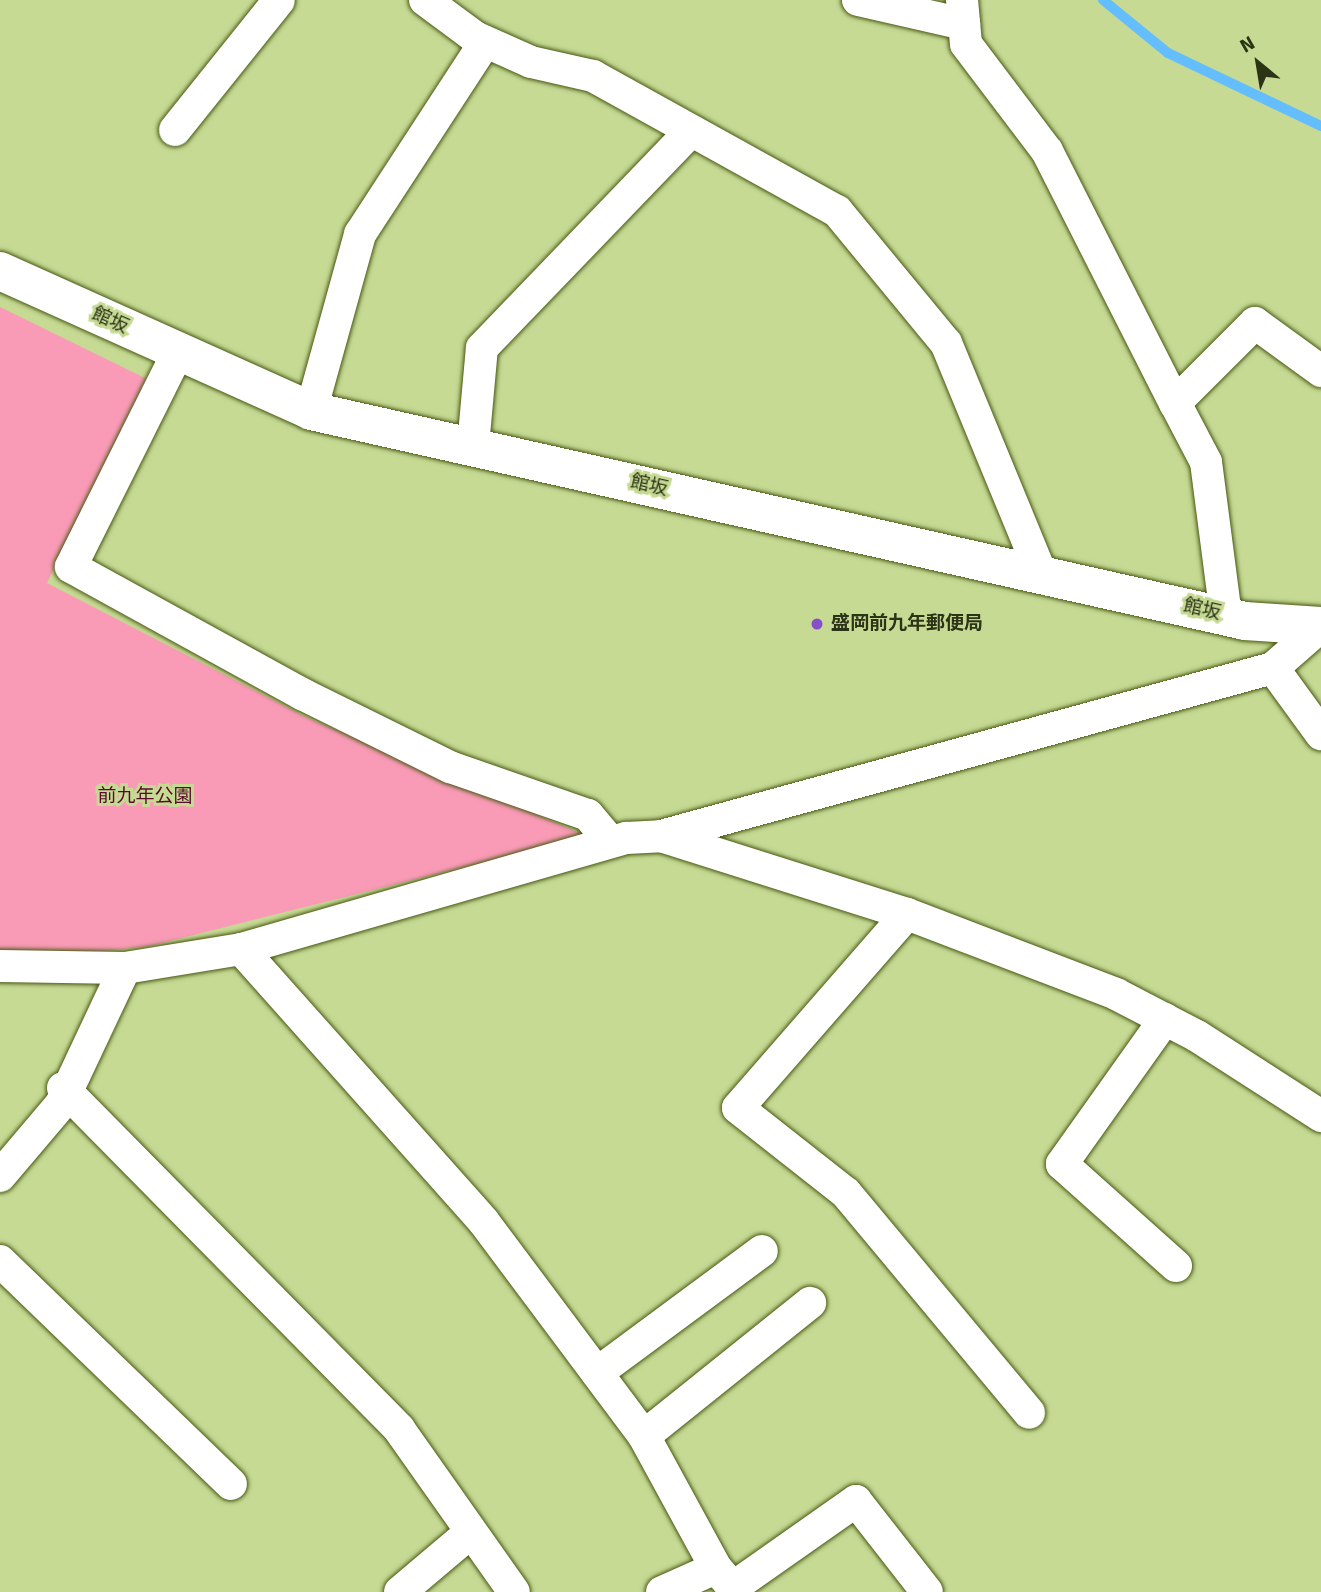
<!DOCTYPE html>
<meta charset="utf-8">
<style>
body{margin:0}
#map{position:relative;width:1321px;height:1592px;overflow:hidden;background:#c6da94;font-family:Signika,"Noto Sans JP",sans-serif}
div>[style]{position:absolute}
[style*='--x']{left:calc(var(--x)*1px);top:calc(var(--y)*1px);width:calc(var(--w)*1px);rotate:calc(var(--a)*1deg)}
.green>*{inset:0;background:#f99bb6}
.stream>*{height:10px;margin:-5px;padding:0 5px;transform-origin:5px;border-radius:5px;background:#64bdfc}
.roads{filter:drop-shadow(0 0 2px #485812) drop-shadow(0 0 2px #485812)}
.street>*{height:32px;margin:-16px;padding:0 16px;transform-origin:16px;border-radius:16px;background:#fff}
.secondary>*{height:38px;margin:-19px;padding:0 19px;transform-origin:19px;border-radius:19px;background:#fff}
.dots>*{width:19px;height:19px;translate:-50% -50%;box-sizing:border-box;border:4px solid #c6da94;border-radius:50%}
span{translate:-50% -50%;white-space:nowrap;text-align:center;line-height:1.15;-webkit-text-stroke:6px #c6da94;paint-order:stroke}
.street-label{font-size:19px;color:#2c3417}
.poi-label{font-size:19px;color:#2c3417;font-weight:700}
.left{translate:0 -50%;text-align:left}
.park-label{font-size:19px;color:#580a2b}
.north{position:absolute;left:1223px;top:28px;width:70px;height:70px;-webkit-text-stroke:5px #c6da94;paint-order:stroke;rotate:330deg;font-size:19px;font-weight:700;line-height:28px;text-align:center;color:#2c3417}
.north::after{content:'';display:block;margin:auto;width:24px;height:32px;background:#2c3417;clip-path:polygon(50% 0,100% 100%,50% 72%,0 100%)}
</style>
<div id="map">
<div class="green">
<i style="clip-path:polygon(0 307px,147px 379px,47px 583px,308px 718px,587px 836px,150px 946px,36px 958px,0 950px)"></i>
</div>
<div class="stream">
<i style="--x:1103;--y:0;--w:84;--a:39.2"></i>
<i style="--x:1168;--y:53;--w:170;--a:25.5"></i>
</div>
<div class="roads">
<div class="street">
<i style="--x:425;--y:0;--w:62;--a:36.5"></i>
<i style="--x:475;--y:37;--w:61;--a:24.1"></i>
<i style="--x:531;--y:62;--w:64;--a:12.7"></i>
<i style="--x:593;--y:76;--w:279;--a:29"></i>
<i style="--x:837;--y:211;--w:171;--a:50.5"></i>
<i style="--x:946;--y:343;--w:250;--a:67.6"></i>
<i style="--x:858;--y:0;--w:109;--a:12.8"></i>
<i style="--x:962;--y:0;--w:44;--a:84.8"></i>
<i style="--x:966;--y:44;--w:134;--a:52.9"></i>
<i style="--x:1047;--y:151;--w:283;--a:63.1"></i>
<i style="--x:175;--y:130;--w:166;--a:-51.3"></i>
<i style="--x:178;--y:352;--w:240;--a:116.5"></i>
<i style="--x:71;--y:567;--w:264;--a:28.8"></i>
<i style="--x:302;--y:694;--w:165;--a:26.3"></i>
<i style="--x:450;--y:767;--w:146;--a:19.2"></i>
<i style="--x:588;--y:815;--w:35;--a:50"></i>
<i style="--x:311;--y:411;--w:184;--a:-74.5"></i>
<i style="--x:360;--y:234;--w:229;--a:-56.9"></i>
<i style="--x:473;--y:446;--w:98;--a:-84.8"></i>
<i style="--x:482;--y:348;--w:300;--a:-46.1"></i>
<i style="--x:1226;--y:616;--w:155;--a:-97.4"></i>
<i style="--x:1206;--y:462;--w:67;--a:-117.7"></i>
<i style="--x:1175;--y:403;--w:113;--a:-45"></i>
<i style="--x:1255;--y:323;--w:82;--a:36"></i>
<i style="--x:1321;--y:626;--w:64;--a:138.8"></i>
<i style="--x:1273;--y:668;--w:82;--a:54"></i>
<i style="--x:661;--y:836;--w:258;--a:17.6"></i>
<i style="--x:907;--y:914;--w:224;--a:20.9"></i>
<i style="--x:1116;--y:994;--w:91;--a:27.4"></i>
<i style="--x:1197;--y:1036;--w:148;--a:32.8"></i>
<i style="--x:907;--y:914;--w:257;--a:131.1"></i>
<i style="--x:738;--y:1108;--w:137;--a:38.2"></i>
<i style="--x:846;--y:1193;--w:286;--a:50.2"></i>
<i style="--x:241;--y:949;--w:365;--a:48.3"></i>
<i style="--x:484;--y:1222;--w:267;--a:53.2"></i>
<i style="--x:644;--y:1436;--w:150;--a:61.4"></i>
<i style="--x:716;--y:1568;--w:32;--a:49"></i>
<i style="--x:0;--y:966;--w:125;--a:0.9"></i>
<i style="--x:125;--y:968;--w:118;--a:-9.3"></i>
<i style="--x:241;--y:949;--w:401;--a:-16.1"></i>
<i style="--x:626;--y:838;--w:35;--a:-3"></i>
<i style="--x:661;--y:836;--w:635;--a:-15.35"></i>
<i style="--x:1165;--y:1019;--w:178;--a:125.4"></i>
<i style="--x:1062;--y:1164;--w:153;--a:41.8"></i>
<i style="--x:63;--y:1088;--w:479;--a:45.4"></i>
<i style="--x:399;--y:1429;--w:199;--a:54.8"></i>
<i style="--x:0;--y:1176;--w:94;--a:-49.7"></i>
<i style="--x:61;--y:1104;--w:150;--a:-64.8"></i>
<i style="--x:0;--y:1261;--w:321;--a:44"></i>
<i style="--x:597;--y:1373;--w:205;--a:-36.5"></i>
<i style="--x:644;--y:1436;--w:213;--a:-38.7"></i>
<i style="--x:735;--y:1586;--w:148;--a:-35.1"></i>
<i style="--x:856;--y:1501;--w:115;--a:52"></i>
<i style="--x:400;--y:1592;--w:93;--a:-40.2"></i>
<i style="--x:662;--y:1592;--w:59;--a:-24"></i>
</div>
<div class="secondary">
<i style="--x:0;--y:271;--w:341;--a:24.2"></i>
<i style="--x:311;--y:411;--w:957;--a:12.67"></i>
<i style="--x:1245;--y:621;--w:76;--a:3.8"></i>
</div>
</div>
<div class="dots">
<i style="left:817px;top:624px;background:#864fc7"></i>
</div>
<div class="street-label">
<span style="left:110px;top:321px;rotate:24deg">館坂</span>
<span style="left:649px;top:486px;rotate:13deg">館坂</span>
<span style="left:1202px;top:610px;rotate:13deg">館坂</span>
</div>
<div class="poi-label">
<span class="left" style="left:831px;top:624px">盛岡前九年郵便局</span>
</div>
<div class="park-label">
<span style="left:145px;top:797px">前九年公園</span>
</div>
<div class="north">N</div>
</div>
